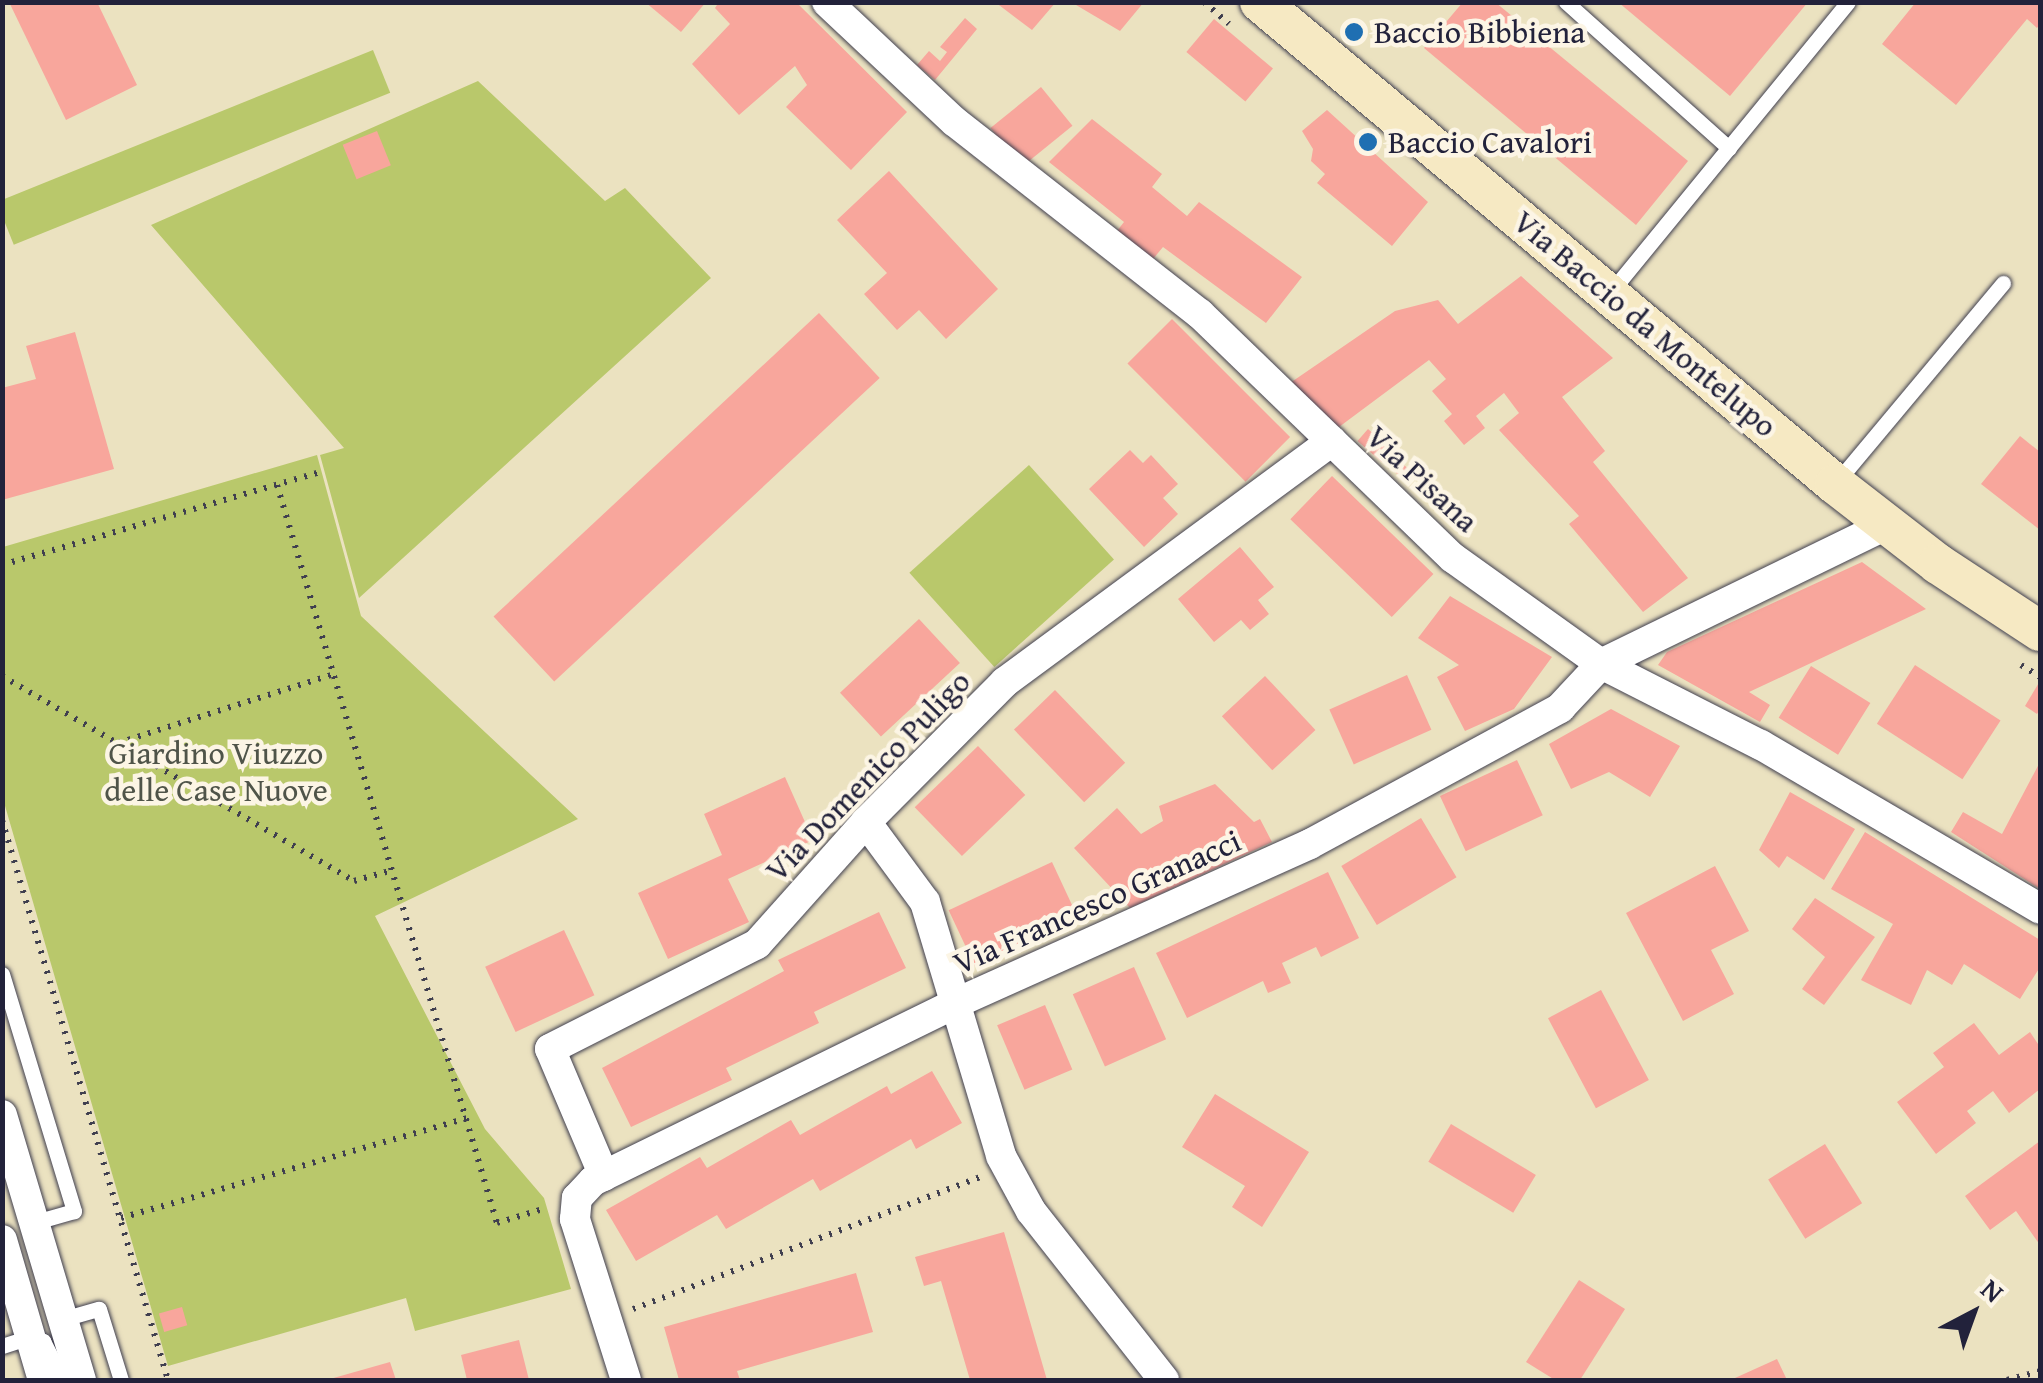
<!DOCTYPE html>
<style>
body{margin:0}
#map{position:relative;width:2043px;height:1383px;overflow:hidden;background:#ebe2c0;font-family:"Gentium Book Plus",serif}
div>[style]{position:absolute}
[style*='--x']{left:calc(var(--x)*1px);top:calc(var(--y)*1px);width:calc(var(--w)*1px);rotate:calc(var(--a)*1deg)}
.green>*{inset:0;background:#b9c86b;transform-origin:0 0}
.building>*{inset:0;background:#f8a69c;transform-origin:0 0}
.path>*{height:6px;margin-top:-3px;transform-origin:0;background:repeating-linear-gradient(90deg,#403f4f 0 2.5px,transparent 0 10.5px)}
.roads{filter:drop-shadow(0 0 2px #403f4f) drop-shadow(0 0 2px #403f4f)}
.lane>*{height:15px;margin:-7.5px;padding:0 7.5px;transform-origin:7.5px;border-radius:7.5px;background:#fff}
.street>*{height:30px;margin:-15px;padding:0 15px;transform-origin:15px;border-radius:15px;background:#fff}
.secondary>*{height:40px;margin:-20px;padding:0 20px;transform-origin:20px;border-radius:20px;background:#f6e9c3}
.dots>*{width:28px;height:28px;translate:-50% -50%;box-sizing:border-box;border:5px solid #fcf5e5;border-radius:50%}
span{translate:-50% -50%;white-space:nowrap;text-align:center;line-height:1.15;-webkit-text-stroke:9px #fcf5e5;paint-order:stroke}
.poi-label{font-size:32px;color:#22223b}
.left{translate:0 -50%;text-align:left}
.street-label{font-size:32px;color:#22223b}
.park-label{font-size:32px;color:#4f5449}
.frame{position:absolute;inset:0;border:5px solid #22223b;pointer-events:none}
.north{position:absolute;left:1923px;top:1263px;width:100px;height:100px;-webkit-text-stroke:8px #fcf5e5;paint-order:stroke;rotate:41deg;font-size:28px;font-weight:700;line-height:40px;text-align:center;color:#22223b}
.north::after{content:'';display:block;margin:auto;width:35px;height:45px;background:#22223b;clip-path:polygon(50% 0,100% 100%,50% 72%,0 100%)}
</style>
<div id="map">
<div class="green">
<i style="left:373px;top:50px;width:46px;height:406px;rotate:68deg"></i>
<i style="clip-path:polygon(478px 81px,605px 201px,625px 188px,711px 278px,359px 598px,320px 455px,344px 448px,151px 225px)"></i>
<i style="clip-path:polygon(317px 455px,361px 616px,578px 819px,375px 916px,485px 1129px,544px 1198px,571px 1289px,415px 1331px,406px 1298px,168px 1366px,3px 799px,3px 547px)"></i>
<i style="left:1029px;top:465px;width:127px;height:161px;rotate:48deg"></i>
</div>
<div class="building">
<i style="clip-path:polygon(9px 2px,97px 2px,137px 85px,66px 120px)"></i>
<i style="clip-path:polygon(645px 2px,706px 2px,681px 32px)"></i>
<i style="clip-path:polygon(719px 2px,796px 2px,907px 112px,851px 170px,786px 107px,807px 85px,795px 66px,739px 115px,692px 64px,730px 24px,715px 8px)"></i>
<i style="clip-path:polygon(995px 2px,1056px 2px,1032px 30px)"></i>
<i style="clip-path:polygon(1071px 2px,1144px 2px,1120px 31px)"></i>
<i style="clip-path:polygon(1463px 2px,1495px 2px,1688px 161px,1636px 225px,1424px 48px)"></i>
<i style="clip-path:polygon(1618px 2px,1808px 2px,1730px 96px)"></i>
<i style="clip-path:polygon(1916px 2px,2040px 2px,2040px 24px,2037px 28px,2027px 19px,1956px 105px,1882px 44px)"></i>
<i style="clip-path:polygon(965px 18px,977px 29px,935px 80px,917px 65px,929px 51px,940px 61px,947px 52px,940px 47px)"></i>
<i style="left:1214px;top:19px;width:77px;height:43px;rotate:40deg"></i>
<i style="left:1041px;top:87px;width:50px;height:65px;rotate:51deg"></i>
<i style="clip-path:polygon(1327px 110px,1428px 202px,1392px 246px,1317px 183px,1325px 174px,1311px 161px,1313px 149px,1302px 131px)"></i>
<i style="clip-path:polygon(1092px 119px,1162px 174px,1152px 187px,1187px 216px,1199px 202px,1302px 277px,1266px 323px,1163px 247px,1153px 259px,1117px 231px,1124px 222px,1049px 162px)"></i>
<i style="left:377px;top:131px;width:37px;height:37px;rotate:68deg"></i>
<i style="clip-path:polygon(889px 171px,998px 289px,946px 339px,919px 310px,897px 330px,864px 294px,887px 273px,837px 220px)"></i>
<i style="clip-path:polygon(1521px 276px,1613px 358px,1562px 397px,1605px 451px,1593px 462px,1688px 578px,1643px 612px,1569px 524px,1579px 516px,1499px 430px,1519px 413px,1504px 393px,1476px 416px,1485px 428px,1464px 445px,1444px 421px,1452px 414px,1432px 391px,1446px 379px,1429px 360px,1339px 427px,1290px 383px,1395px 311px,1438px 300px,1458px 324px)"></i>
<i style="left:819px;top:313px;width:89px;height:445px;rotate:47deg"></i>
<i style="left:1172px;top:319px;width:167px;height:63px;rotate:45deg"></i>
<i style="clip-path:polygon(75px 332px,114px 469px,2px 500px,2px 388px,36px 379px,26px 346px)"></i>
<i style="left:1368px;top:429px;width:32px;height:16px;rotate:41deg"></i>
<i style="clip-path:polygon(2020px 436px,2040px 452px,2040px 530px,1981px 484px)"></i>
<i style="clip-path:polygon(1130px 450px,1143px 463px,1151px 455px,1178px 484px,1163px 498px,1178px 514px,1144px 547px,1089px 489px)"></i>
<i style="left:1399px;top:461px;width:23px;height:11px;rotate:40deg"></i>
<i style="left:1332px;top:476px;width:141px;height:60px;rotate:44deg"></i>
<i style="clip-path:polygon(1240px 547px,1274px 587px,1258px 600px,1269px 614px,1250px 630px,1241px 620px,1214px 642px,1178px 599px)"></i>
<i style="clip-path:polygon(1862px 562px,1926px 609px,1749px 692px,1770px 705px,1760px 722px,1658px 665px,1667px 652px)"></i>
<i style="clip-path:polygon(1450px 596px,1552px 657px,1514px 709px,1465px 731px,1437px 677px,1459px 665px,1418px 638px)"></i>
<i style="left:919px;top:619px;width:60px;height:108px;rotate:47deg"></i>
<i style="left:1915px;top:665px;width:102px;height:70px;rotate:33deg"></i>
<i style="left:1811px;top:666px;width:70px;height:61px;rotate:32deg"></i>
<i style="left:1407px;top:675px;width:60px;height:85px;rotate:66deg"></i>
<i style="left:1265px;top:676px;width:74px;height:59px;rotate:47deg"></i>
<i style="clip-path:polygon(2040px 681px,2040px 709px,2037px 714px,2025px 706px)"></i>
<i style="left:1055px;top:690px;width:101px;height:57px;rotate:46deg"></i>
<i style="clip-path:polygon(1611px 709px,1680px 746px,1650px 797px,1609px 772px,1571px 789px,1549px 744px)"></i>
<i style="left:978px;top:746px;width:68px;height:88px;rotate:46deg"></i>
<i style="left:1517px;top:760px;width:61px;height:85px;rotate:65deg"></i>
<i style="clip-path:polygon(2040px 762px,2040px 889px,1951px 832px,1963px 812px,2002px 834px)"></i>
<i style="clip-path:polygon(785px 777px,813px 840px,728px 879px,749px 922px,668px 959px,638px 893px,722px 855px,704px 814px)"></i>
<i style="clip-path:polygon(1215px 784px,1254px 822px,1260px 819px,1272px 842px,1130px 908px,1074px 848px,1117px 808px,1141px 834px,1163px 821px,1159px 806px)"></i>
<i style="clip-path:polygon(1790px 792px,1855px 829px,1824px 880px,1787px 856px,1779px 868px,1759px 850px)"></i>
<i style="left:1421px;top:818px;width:69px;height:93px;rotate:59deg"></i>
<i style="clip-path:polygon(1865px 832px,2040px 940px,2040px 967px,2020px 999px,1964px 964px,1952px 985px,1927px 970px,1911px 1005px,1861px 980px,1893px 924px,1831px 889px)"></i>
<i style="left:1052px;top:862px;width:62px;height:114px;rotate:65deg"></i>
<i style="clip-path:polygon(1715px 866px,1749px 931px,1711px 950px,1734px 994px,1683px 1021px,1626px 913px)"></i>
<i style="clip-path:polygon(1328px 872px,1359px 938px,1321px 957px,1316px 947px,1282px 963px,1291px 983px,1268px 993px,1263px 981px,1187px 1018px,1156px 953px)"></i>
<i style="clip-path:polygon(1815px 898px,1875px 937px,1824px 1005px,1802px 989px,1825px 957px,1792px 929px)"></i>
<i style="clip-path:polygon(879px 912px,906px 968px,814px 1012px,819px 1023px,726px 1068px,732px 1080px,631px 1127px,602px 1068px,784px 971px,778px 960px)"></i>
<i style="left:564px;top:930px;width:72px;height:87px;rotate:65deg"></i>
<i style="left:1134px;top:967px;width:79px;height:67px;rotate:66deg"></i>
<i style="left:1601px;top:990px;width:102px;height:60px;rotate:62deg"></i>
<i style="left:1045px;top:1005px;width:70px;height:52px;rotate:67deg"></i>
<i style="clip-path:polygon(1974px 1023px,1999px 1055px,2030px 1032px,2040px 1047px,2040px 1089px,2009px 1113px,1993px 1091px,1967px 1111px,1976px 1123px,1936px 1154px,1897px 1102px,1944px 1067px,1933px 1053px)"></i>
<i style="clip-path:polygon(932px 1071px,962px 1123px,916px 1149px,911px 1139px,820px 1191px,813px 1179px,726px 1229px,717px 1215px,636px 1261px,606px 1210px,700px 1157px,707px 1168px,791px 1120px,800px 1135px,887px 1086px,891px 1094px)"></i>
<i style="clip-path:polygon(1215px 1094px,1309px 1152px,1262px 1227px,1232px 1207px,1245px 1186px,1182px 1147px)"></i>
<i style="left:1451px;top:1124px;width:99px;height:44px;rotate:31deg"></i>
<i style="clip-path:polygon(2040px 1141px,2040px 1245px,2016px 1211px,1990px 1230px,1965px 1196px)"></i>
<i style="left:1825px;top:1144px;width:70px;height:67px;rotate:58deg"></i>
<i style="clip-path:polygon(1004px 1232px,1047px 1380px,970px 1380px,941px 1281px,924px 1286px,915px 1257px)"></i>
<i style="clip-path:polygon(856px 1273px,873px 1332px,737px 1371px,740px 1380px,679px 1380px,664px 1327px)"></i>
<i style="clip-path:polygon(1579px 1280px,1625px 1309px,1580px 1380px,1555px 1380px,1526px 1362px)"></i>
<i style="left:182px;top:1307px;width:19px;height:24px;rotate:74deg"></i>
<i style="clip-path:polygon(519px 1340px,529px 1380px,467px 1380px,461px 1355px)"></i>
<i style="clip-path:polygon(1777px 1359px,1787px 1380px,1737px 1380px,1735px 1378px)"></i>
<i style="clip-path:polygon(390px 1362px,396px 1380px,330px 1380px,330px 1379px)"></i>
</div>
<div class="path">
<i style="--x:1204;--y:2;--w:33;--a:41"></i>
<i style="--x:277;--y:485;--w:770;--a:73.4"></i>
<i style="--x:497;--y:1223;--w:51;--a:-17"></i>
<i style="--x:2;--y:565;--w:332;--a:-16.3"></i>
<i style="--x:2021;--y:665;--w:22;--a:32"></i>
<i style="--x:2;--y:676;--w:407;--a:30.2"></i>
<i style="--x:354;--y:881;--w:41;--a:-15.8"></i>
<i style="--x:118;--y:743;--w:227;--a:-17.7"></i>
<i style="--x:2;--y:820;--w:584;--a:73.49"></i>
<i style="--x:121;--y:1218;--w:361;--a:-16.1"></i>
<i style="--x:633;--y:1309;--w:372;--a:-20.8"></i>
<i style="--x:2007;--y:1380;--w:34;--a:-15"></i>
</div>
<div class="roads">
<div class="lane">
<i style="--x:1566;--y:2;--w:219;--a:41.9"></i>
<i style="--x:1609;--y:294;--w:377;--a:-50.7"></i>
<i style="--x:1835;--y:484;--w:262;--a:-50.1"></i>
<i style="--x:2;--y:974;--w:248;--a:73.1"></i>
<i style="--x:74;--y:1211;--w:41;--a:164.2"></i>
<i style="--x:63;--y:1319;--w:37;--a:-16"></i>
<i style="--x:99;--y:1309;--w:74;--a:72.8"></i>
<i style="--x:2;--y:1346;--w:29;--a:-18"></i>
<i style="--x:30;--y:1337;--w:14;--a:17"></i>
<i style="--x:43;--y:1341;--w:44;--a:62.9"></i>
</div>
<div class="street">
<i style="--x:827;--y:2;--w:175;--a:43.2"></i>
<i style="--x:955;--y:122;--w:311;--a:38.1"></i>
<i style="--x:1200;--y:314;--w:351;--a:44"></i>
<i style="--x:1453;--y:558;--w:182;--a:35.6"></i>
<i style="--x:1601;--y:664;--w:179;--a:26.9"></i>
<i style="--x:1761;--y:745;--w:324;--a:30.4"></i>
<i style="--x:866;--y:822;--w:99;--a:53.6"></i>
<i style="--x:925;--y:902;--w:265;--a:73.3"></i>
<i style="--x:1001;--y:1156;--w:63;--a:61.4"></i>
<i style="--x:1031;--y:1211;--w:215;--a:51.8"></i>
<i style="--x:2;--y:1115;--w:277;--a:73.4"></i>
<i style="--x:604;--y:1176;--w:138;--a:-113"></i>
<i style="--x:550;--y:1049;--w:232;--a:-26.9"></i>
<i style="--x:757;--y:944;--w:164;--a:-48.2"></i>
<i style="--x:866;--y:822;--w:197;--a:-45.2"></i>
<i style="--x:1005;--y:682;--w:406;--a:-36.4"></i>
<i style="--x:2;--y:1240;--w:146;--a:73.7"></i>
<i style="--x:626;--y:1380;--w:169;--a:-107.6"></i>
<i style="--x:575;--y:1219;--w:21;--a:-85"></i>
<i style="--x:577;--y:1198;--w:23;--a:-47"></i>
<i style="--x:593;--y:1181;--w:402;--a:-26.1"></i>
<i style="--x:954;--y:1004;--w:390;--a:-24.2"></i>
<i style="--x:1310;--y:844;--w:285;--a:-28.5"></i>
<i style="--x:1560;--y:708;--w:60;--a:-47"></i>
<i style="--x:1601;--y:664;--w:317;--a:-26"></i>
</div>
<div class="secondary">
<i style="--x:1260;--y:2;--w:750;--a:39.97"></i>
<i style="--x:1835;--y:484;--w:130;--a:37.8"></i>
<i style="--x:1938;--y:564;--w:122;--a:33.3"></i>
</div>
</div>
<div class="dots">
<i style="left:1354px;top:32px;background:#1f6fb2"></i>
<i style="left:1368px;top:142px;background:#1f6fb2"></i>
</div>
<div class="poi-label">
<span class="left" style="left:1374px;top:32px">Baccio Bibbiena</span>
<span class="left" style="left:1388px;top:142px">Baccio Cavalori</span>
</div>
<div class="street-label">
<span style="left:1645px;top:324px;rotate:40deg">Via Baccio da Montelupo</span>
<span style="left:1422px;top:479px;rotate:43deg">Via Pisana</span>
<span style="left:868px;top:776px;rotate:-46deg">Via Domenico Puligo</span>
<span style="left:1097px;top:902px;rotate:-24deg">Via Francesco Granacci</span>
</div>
<div class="park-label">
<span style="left:216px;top:772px">Giardino Viuzzo<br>delle Case Nuove</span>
</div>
<div class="frame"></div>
<div class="north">N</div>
</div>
